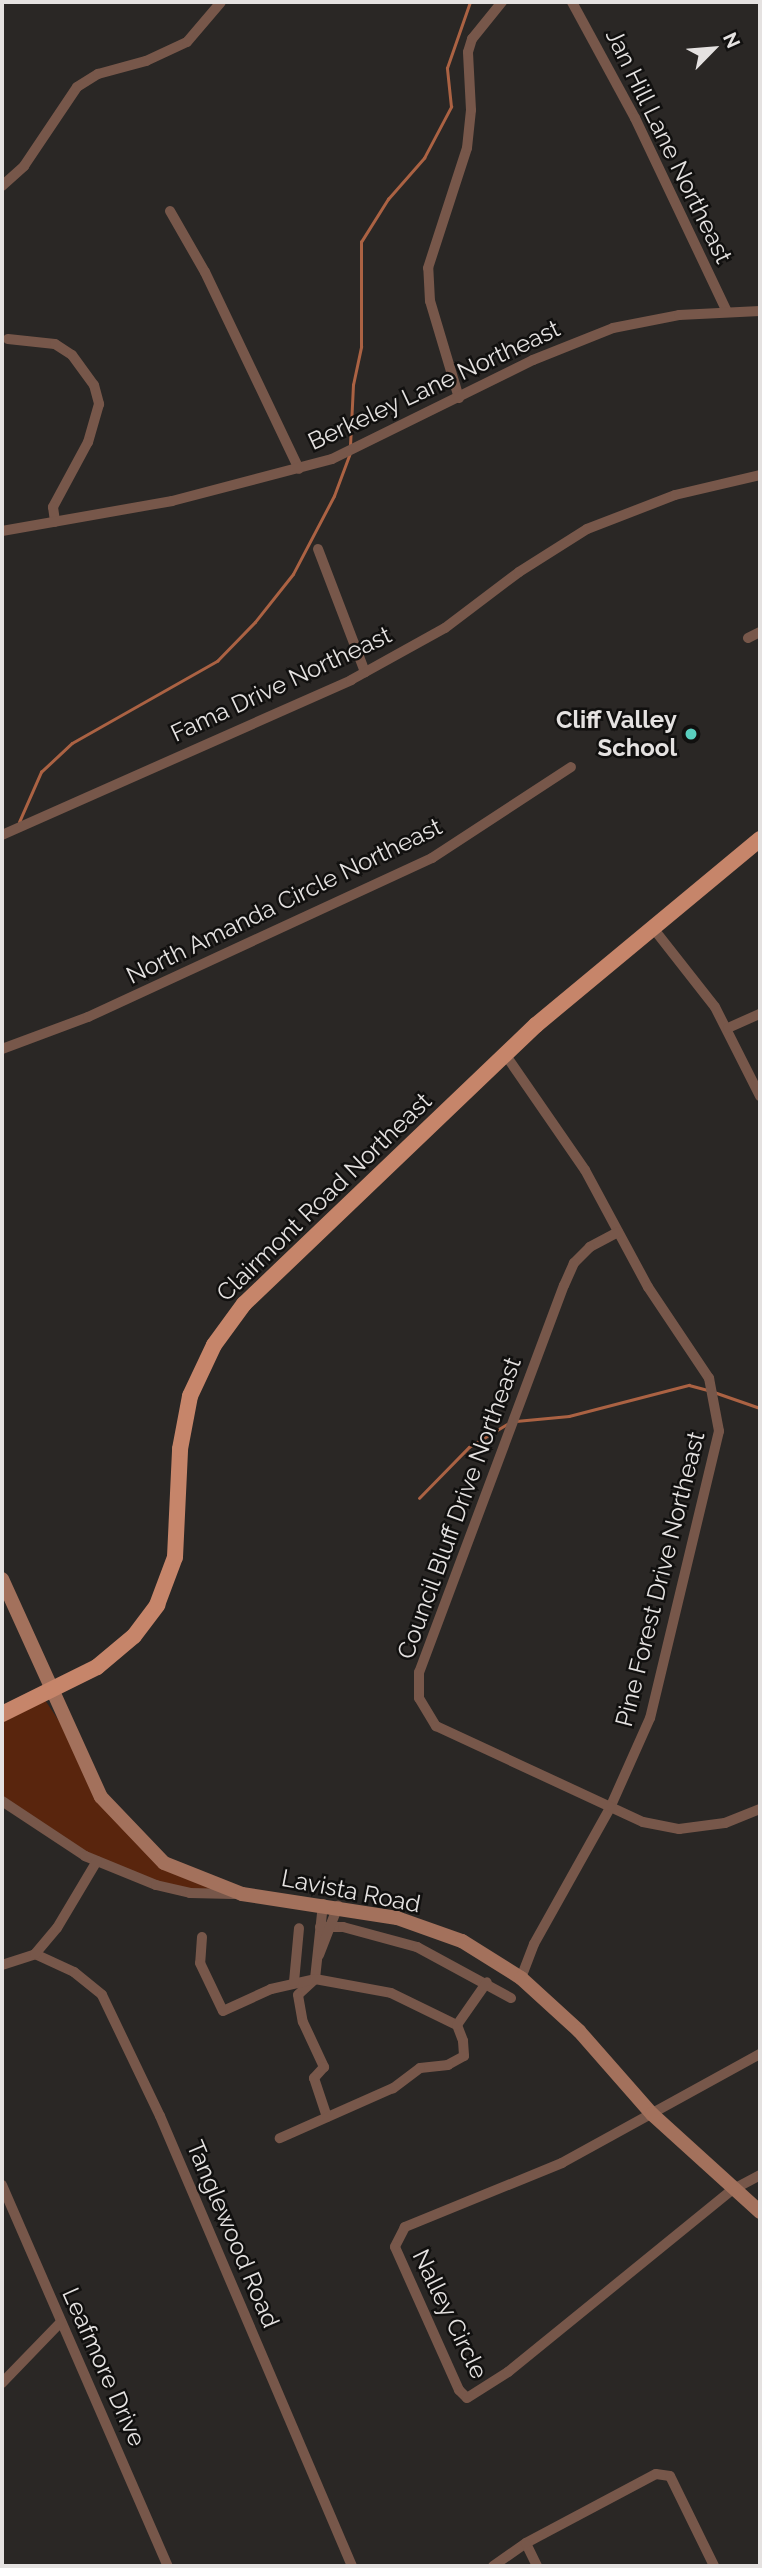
<!DOCTYPE html>
<style>
body{margin:0}
#map{position:relative;width:762px;height:2568px;overflow:hidden;background:#2a2725;font-family:Raleway,sans-serif}
div>[style]{position:absolute}
[style*='--x']{left:calc(var(--x)*1px);top:calc(var(--y)*1px);width:calc(var(--w)*1px);rotate:calc(var(--a)*1deg)}
.green>*{inset:0;background:#59250d}
.stream>*{height:2.5px;margin:-1.25px;padding:0 1.25px;transform-origin:1.25px;border-radius:1.25px;background:#ab6243}
.street>*{height:10px;margin:-5px;padding:0 5px;transform-origin:5px;border-radius:5px;background:#77574a}
.secondary>*{height:14px;margin:-7px;padding:0 7px;transform-origin:7px;border-radius:7px;background:#a3715c}
.primary>*{height:16px;margin:-8px;padding:0 8px;transform-origin:8px;border-radius:8px;background:#c6856a}
.dots>*{width:19px;height:19px;translate:-50% -50%;box-sizing:border-box;border:4px solid #11100f;border-radius:50%}
span{translate:-50% -50%;white-space:nowrap;text-align:center;line-height:1.15;-webkit-text-stroke:5px #11100f;paint-order:stroke}
.street-label{font-size:24px;color:#e5e2e1}
.poi-label{font-size:24px;color:#e5e2e1;font-weight:700}
.right{translate:-100% -50%;text-align:right}
.frame{position:absolute;inset:0;border:4px solid #e5e2e1;pointer-events:none}
.north{position:absolute;left:678px;top:14px;width:70px;height:70px;-webkit-text-stroke:5px #11100f;paint-order:stroke;rotate:65deg;font-size:19px;font-weight:700;line-height:28px;text-align:center;color:#e5e2e1}
.north::after{content:'';display:block;margin:auto;width:24px;height:32px;background:#e5e2e1;clip-path:polygon(50% 0,100% 100%,50% 72%,0 100%)}
</style>
<div id="map">
<div class="green">
<i style="clip-path:polygon(43px 1697px,83px 1757px,101px 1797px,164px 1863px,242px 1894px,190px 1893px,97px 1861px,2px 1801px,2px 1713px)"></i>
</div>
<div class="stream">
<i style="--x:350;--y:446;--w:61;--a:-87.2"></i>
<i style="--x:353;--y:385;--w:39;--a:-78"></i>
<i style="--x:361;--y:347;--w:105;--a:-90"></i>
<i style="--x:361;--y:242;--w:51;--a:-57.9"></i>
<i style="--x:388;--y:199;--w:55;--a:-48.7"></i>
<i style="--x:424;--y:158;--w:58;--a:-62.1"></i>
<i style="--x:451;--y:107;--w:39;--a:-96"></i>
<i style="--x:447;--y:68;--w:70;--a:-70.8"></i>
<i style="--x:19;--y:822;--w:55;--a:-66.3"></i>
<i style="--x:41;--y:772;--w:42;--a:-43.1"></i>
<i style="--x:72;--y:743;--w:167;--a:-29.5"></i>
<i style="--x:217;--y:661;--w:54;--a:-45.7"></i>
<i style="--x:255;--y:622;--w:61;--a:-51.6"></i>
<i style="--x:293;--y:574;--w:88;--a:-62.3"></i>
<i style="--x:334;--y:496;--w:46;--a:-69.6"></i>
<i style="--x:714;--y:1392;--w:49;--a:19.2"></i>
<i style="--x:516;--y:1421;--w:53;--a:-5.4"></i>
<i style="--x:569;--y:1416;--w:124;--a:-14.5"></i>
<i style="--x:689;--y:1385;--w:20;--a:15"></i>
<i style="--x:419;--y:1498;--w:71;--a:-45.6"></i>
<i style="--x:469;--y:1447;--w:44;--a:-31.2"></i>
</div>
<div class="street">
<i style="--x:572;--y:2;--w:132;--a:61.5"></i>
<i style="--x:635;--y:118;--w:212;--a:64.6"></i>
<i style="--x:2;--y:186;--w:30;--a:-42"></i>
<i style="--x:24;--y:166;--w:95;--a:-56.1"></i>
<i style="--x:77;--y:87;--w:25;--a:-32"></i>
<i style="--x:98;--y:74;--w:50;--a:-15.2"></i>
<i style="--x:146;--y:61;--w:45;--a:-24.9"></i>
<i style="--x:187;--y:42;--w:52;--a:-49.6"></i>
<i style="--x:170;--y:211;--w:70;--a:60.2"></i>
<i style="--x:205;--y:272;--w:218;--a:64.5"></i>
<i style="--x:8;--y:339;--w:47;--a:6.1"></i>
<i style="--x:55;--y:344;--w:20;--a:33"></i>
<i style="--x:72;--y:355;--w:37;--a:54"></i>
<i style="--x:94;--y:385;--w:20;--a:75"></i>
<i style="--x:99;--y:404;--w:40;--a:106"></i>
<i style="--x:88;--y:442;--w:74;--a:118.3"></i>
<i style="--x:53;--y:507;--w:15;--a:82"></i>
<i style="--x:459;--y:398;--w:101;--a:-106.6"></i>
<i style="--x:430;--y:301;--w:33;--a:-93"></i>
<i style="--x:428;--y:268;--w:126;--a:-72"></i>
<i style="--x:467;--y:148;--w:38;--a:-84"></i>
<i style="--x:471;--y:110;--w:58;--a:-93"></i>
<i style="--x:468;--y:52;--w:14;--a:-73"></i>
<i style="--x:472;--y:39;--w:48;--a:-51"></i>
<i style="--x:2;--y:531;--w:173;--a:-10"></i>
<i style="--x:172;--y:501;--w:165;--a:-14.7"></i>
<i style="--x:332;--y:459;--w:224;--a:-26.2"></i>
<i style="--x:533;--y:360;--w:86;--a:-21.8"></i>
<i style="--x:613;--y:328;--w:67;--a:-11.1"></i>
<i style="--x:679;--y:315;--w:81;--a:-2.8"></i>
<i style="--x:318;--y:549;--w:132;--a:69.1"></i>
<i style="--x:748;--y:638;--w:13;--a:-27"></i>
<i style="--x:2;--y:835;--w:382;--a:-23.9"></i>
<i style="--x:351;--y:680;--w:107;--a:-29"></i>
<i style="--x:445;--y:628;--w:93;--a:-37.1"></i>
<i style="--x:519;--y:572;--w:80;--a:-32.3"></i>
<i style="--x:587;--y:529;--w:94;--a:-21.1"></i>
<i style="--x:675;--y:495;--w:87;--a:-13.2"></i>
<i style="--x:653;--y:928;--w:100;--a:51.9"></i>
<i style="--x:715;--y:1007;--w:100;--a:63.2"></i>
<i style="--x:728;--y:1028;--w:35;--a:-24"></i>
<i style="--x:2;--y:1049;--w:92;--a:-20.4"></i>
<i style="--x:88;--y:1017;--w:379;--a:-24.8"></i>
<i style="--x:432;--y:858;--w:166;--a:-33.2"></i>
<i style="--x:505;--y:1054;--w:141;--a:55.4"></i>
<i style="--x:585;--y:1170;--w:133;--a:61.7"></i>
<i style="--x:648;--y:1287;--w:110;--a:56.2"></i>
<i style="--x:709;--y:1378;--w:54;--a:79.3"></i>
<i style="--x:719;--y:1431;--w:295;--a:103.5"></i>
<i style="--x:650;--y:1718;--w:98;--a:114"></i>
<i style="--x:610;--y:1808;--w:156;--a:119.2"></i>
<i style="--x:534;--y:1944;--w:36;--a:111"></i>
<i style="--x:618;--y:1232;--w:32;--a:152"></i>
<i style="--x:590;--y:1247;--w:23;--a:135"></i>
<i style="--x:574;--y:1263;--w:24;--a:114"></i>
<i style="--x:564;--y:1285;--w:413;--a:110.5"></i>
<i style="--x:419;--y:1672;--w:26;--a:90"></i>
<i style="--x:419;--y:1698;--w:33;--a:59"></i>
<i style="--x:436;--y:1726;--w:228;--a:24.9"></i>
<i style="--x:643;--y:1822;--w:37;--a:11"></i>
<i style="--x:679;--y:1829;--w:46;--a:-7.4"></i>
<i style="--x:725;--y:1823;--w:38;--a:-22"></i>
<i style="--x:2;--y:1801;--w:100;--a:33.5"></i>
<i style="--x:85;--y:1856;--w:77;--a:22.2"></i>
<i style="--x:156;--y:1885;--w:35;--a:13"></i>
<i style="--x:190;--y:1893;--w:44;--a:1.3"></i>
<i style="--x:323;--y:1904;--w:75;--a:96.1"></i>
<i style="--x:315;--y:1979;--w:23;--a:137"></i>
<i style="--x:298;--y:1995;--w:27;--a:80"></i>
<i style="--x:303;--y:2022;--w:50;--a:65"></i>
<i style="--x:324;--y:2067;--w:15;--a:132"></i>
<i style="--x:314;--y:2078;--w:41;--a:71.6"></i>
<i style="--x:320;--y:1927;--w:23;--a:0"></i>
<i style="--x:343;--y:1927;--w:77;--a:15.1"></i>
<i style="--x:417;--y:1947;--w:107;--a:28.5"></i>
<i style="--x:202;--y:1937;--w:26;--a:94"></i>
<i style="--x:200;--y:1963;--w:53;--a:64.4"></i>
<i style="--x:223;--y:2011;--w:53;--a:-24.6"></i>
<i style="--x:271;--y:1989;--w:45;--a:-12.8"></i>
<i style="--x:315;--y:1979;--w:77;--a:10.4"></i>
<i style="--x:391;--y:1993;--w:73;--a:25.9"></i>
<i style="--x:457;--y:2025;--w:17;--a:69"></i>
<i style="--x:463;--y:2041;--w:15;--a:86"></i>
<i style="--x:464;--y:2056;--w:18;--a:151"></i>
<i style="--x:448;--y:2065;--w:28;--a:174"></i>
<i style="--x:420;--y:2068;--w:34;--a:143"></i>
<i style="--x:393;--y:2088;--w:124;--a:156.1"></i>
<i style="--x:35;--y:1954;--w:43;--a:24.8"></i>
<i style="--x:74;--y:1972;--w:36;--a:39"></i>
<i style="--x:102;--y:1995;--w:134;--a:64.4"></i>
<i style="--x:160;--y:2116;--w:489;--a:66.9"></i>
<i style="--x:319;--y:1955;--w:53;--a:-68.8"></i>
<i style="--x:2;--y:1965;--w:35;--a:-18"></i>
<i style="--x:35;--y:1954;--w:34;--a:-50"></i>
<i style="--x:57;--y:1928;--w:78;--a:-59.2"></i>
<i style="--x:294;--y:1982;--w:54;--a:-84.7"></i>
<i style="--x:457;--y:2025;--w:52;--a:-55.1"></i>
<i style="--x:760;--y:2054;--w:226;--a:151.2"></i>
<i style="--x:562;--y:2163;--w:170;--a:157.8"></i>
<i style="--x:405;--y:2227;--w:22;--a:117"></i>
<i style="--x:395;--y:2247;--w:157;--a:65.9"></i>
<i style="--x:459;--y:2390;--w:11;--a:45"></i>
<i style="--x:467;--y:2398;--w:49;--a:-32.4"></i>
<i style="--x:508;--y:2372;--w:289;--a:-39.1"></i>
<i style="--x:732;--y:2190;--w:32;--a:-28"></i>
<i style="--x:2;--y:2185;--w:416;--a:66.5"></i>
<i style="--x:2;--y:2383;--w:85;--a:-46"></i>
<i style="--x:493;--y:2566;--w:40;--a:-34.9"></i>
<i style="--x:537;--y:2566;--w:25;--a:-116"></i>
<i style="--x:526;--y:2543;--w:147;--a:-28"></i>
<i style="--x:656;--y:2474;--w:14;--a:8"></i>
<i style="--x:670;--y:2476;--w:100;--a:63.9"></i>
</div>
<div class="secondary">
<i style="--x:2;--y:1579;--w:239;--a:65.6"></i>
<i style="--x:101;--y:1797;--w:91;--a:46.3"></i>
<i style="--x:164;--y:1863;--w:84;--a:21.7"></i>
<i style="--x:242;--y:1894;--w:157;--a:8.8"></i>
<i style="--x:397;--y:1918;--w:69;--a:19.5"></i>
<i style="--x:462;--y:1941;--w:70;--a:32.1"></i>
<i style="--x:521;--y:1978;--w:79;--a:42.4"></i>
<i style="--x:579;--y:2031;--w:111;--a:48.7"></i>
<i style="--x:652;--y:2114;--w:146;--a:42.2"></i>
</div>
<div class="primary">
<i style="--x:2;--y:1714;--w:106;--a:-26.3"></i>
<i style="--x:97;--y:1667;--w:48;--a:-40"></i>
<i style="--x:134;--y:1636;--w:39;--a:-53"></i>
<i style="--x:157;--y:1605;--w:51;--a:-69.4"></i>
<i style="--x:175;--y:1557;--w:108;--a:-87.3"></i>
<i style="--x:180;--y:1449;--w:54;--a:-79.3"></i>
<i style="--x:190;--y:1396;--w:56;--a:-64.8"></i>
<i style="--x:214;--y:1345;--w:51;--a:-53.8"></i>
<i style="--x:244;--y:1304;--w:404;--a:-43.7"></i>
<i style="--x:536;--y:1025;--w:291;--a:-39.7"></i>
</div>
<div class="dots">
<i style="left:691px;top:734px;background:#59cebe"></i>
</div>
<div class="street-label">
<span style="left:669px;top:146px;rotate:64deg">Jan Hill Lane Northeast</span>
<span style="left:434px;top:385px;rotate:-25deg">Berkeley Lane Northeast</span>
<span style="left:281px;top:684px;rotate:-25deg">Fama Drive Northeast</span>
<span style="left:284px;top:901px;rotate:-26deg">North Amanda Circle Northeast</span>
<span style="left:324px;top:1197px;rotate:-44deg">Clairmont Road Northeast</span>
<span style="left:459px;top:1508px;rotate:-70deg">Council Bluff Drive Northeast</span>
<span style="left:660px;top:1579px;rotate:-76deg">Pine Forest Drive Northeast</span>
<span style="left:351px;top:1891px;rotate:11deg">Lavista Road</span>
<span style="left:233px;top:2234px;rotate:67deg">Tanglewood Road</span>
<span style="left:450px;top:2314px;rotate:64deg">Nalley Circle</span>
<span style="left:104px;top:2367px;rotate:66deg">Leafmore Drive</span>
</div>
<div class="poi-label">
<span class="right" style="left:677px;top:734px">Cliff Valley<br>School</span>
</div>
<div class="frame"></div>
<div class="north">N</div>
</div>
